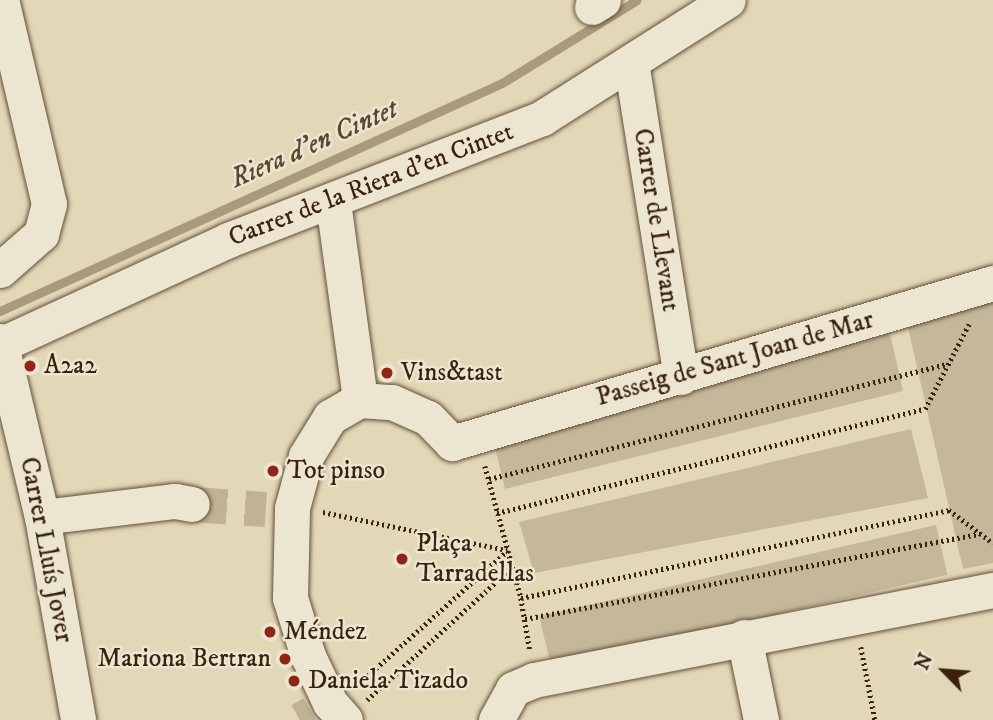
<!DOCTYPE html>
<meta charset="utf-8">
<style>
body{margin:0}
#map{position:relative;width:993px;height:720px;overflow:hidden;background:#e2d7b7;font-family:"IM FELL DW Pica",serif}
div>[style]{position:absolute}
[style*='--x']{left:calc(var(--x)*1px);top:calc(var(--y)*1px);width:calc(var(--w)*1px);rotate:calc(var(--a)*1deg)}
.green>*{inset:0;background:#c5b89a;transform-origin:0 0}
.stream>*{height:9px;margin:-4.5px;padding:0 4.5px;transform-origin:4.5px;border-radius:4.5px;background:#a99a7e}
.minor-tunnel>*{height:35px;margin-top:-17.5px;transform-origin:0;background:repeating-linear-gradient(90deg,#c0b395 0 35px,transparent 0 53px)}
.path>*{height:4.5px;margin-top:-2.25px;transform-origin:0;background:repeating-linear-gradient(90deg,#39230e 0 2px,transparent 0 5.5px)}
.roads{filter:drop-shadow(0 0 2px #635038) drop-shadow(0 0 2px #635038)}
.minor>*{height:35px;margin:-17.5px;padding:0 17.5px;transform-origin:17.5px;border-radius:17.5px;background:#ece5d0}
.dots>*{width:19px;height:19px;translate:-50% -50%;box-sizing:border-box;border:4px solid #ece5d0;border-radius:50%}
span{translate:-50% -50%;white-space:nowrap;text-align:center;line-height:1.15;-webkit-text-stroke:5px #ece5d0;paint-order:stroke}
.street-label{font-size:26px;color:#39230e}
.poi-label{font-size:26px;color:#39230e}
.left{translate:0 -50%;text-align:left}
.right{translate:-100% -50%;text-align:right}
.water-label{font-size:28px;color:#5b4730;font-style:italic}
.north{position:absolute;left:909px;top:636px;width:70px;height:70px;-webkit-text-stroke:5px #ece5d0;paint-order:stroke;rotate:295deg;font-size:19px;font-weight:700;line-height:28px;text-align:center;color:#39230e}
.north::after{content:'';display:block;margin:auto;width:24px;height:32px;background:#39230e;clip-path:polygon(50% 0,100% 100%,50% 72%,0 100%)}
</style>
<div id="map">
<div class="green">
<i style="clip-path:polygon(993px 299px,993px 563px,963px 569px,907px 323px)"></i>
<i style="clip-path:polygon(890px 333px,903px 391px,505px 489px,494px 443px)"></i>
<i style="clip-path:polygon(911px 429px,928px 498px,534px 573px,519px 522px)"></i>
<i style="left:936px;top:525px;width:51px;height:407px;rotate:77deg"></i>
</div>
<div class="stream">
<i style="--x:0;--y:311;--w:551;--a:-24.43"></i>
<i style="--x:502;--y:83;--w:158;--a:-31.6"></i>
</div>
<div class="minor-tunnel">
<i style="--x:192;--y:504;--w:74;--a:3.9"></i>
<i style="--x:300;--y:720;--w:14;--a:-30"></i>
</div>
<div class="path">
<i style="--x:485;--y:466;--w:137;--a:74.7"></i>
<i style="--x:521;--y:598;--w:54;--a:80.4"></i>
<i style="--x:489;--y:479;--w:472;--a:-14.1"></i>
<i style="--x:323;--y:512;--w:188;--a:11.7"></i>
<i style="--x:497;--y:513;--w:440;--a:-13.7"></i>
<i style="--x:925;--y:409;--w:98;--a:-62.7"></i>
<i style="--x:521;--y:598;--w:437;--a:-11.6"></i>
<i style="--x:949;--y:510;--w:55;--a:36.9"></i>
<i style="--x:525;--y:619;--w:463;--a:-10.6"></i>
<i style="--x:861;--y:647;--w:74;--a:79.1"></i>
<i style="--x:355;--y:687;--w:205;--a:-41.8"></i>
<i style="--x:367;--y:700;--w:197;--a:-42.5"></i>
</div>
<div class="roads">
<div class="minor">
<i style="--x:592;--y:7;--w:13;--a:-32"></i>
<i style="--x:631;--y:62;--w:319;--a:81"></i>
<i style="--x:333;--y:202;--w:200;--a:82.2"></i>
<i style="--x:0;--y:270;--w:55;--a:-41.3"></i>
<i style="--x:41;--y:234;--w:31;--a:-75"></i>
<i style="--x:49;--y:204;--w:210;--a:-103.2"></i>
<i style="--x:0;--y:341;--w:181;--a:76.6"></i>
<i style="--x:42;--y:517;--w:206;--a:79.9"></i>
<i style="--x:0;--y:345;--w:251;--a:-24.7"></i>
<i style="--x:228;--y:240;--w:337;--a:-21.2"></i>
<i style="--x:542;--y:118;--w:220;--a:-32.4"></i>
<i style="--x:42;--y:517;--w:134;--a:-6.9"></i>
<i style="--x:175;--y:501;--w:17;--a:10"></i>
<i style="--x:744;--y:637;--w:85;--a:78.4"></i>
<i style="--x:345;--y:720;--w:23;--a:-131"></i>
<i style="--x:330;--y:703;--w:52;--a:-115.1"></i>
<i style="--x:308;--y:656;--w:61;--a:-107.2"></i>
<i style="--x:290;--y:598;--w:90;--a:-88.7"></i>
<i style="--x:292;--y:508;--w:54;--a:-74.9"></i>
<i style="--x:306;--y:456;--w:46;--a:-58.4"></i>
<i style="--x:330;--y:417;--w:34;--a:-30"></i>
<i style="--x:360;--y:400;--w:32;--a:4"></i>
<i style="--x:392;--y:402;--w:39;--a:24"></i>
<i style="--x:428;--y:418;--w:35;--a:46"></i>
<i style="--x:452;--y:443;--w:564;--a:-16.48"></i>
<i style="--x:496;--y:720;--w:35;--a:-61"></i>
<i style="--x:513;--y:689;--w:23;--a:-23"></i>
<i style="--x:534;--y:680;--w:468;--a:-11.1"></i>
</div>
</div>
<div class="dots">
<i style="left:30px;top:366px;background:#8f2418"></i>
<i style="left:387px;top:373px;background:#8f2418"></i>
<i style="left:273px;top:471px;background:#8f2418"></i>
<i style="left:402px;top:559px;background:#8f2418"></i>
<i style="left:270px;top:632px;background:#8f2418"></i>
<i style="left:285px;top:659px;background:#8f2418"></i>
<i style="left:294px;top:681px;background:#8f2418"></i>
</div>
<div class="street-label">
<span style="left:371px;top:185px;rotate:-21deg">Carrer de la Riera d'en Cintet</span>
<span style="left:656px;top:220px;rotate:81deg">Carrer de Llevant</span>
<span style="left:735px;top:359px;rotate:-16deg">Passeig de Sant Joan de Mar</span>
<span style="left:46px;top:550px;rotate:79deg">Carrer Lluís Jover</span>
</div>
<div class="poi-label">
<span class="left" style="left:44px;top:366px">A2a2</span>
<span class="left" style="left:401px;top:373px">Vins&amp;tast</span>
<span class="left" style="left:287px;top:471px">Tot pinso</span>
<span class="left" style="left:416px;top:559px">Plaça<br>Tarradellas</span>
<span class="left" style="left:284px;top:632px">Méndez</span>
<span class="right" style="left:271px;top:659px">Mariona Bertran</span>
<span class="left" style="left:308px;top:681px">Daniela Tizado</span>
</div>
<div class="water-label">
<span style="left:314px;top:144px;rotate:-24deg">Riera d'en Cintet</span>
</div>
<div class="north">N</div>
</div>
